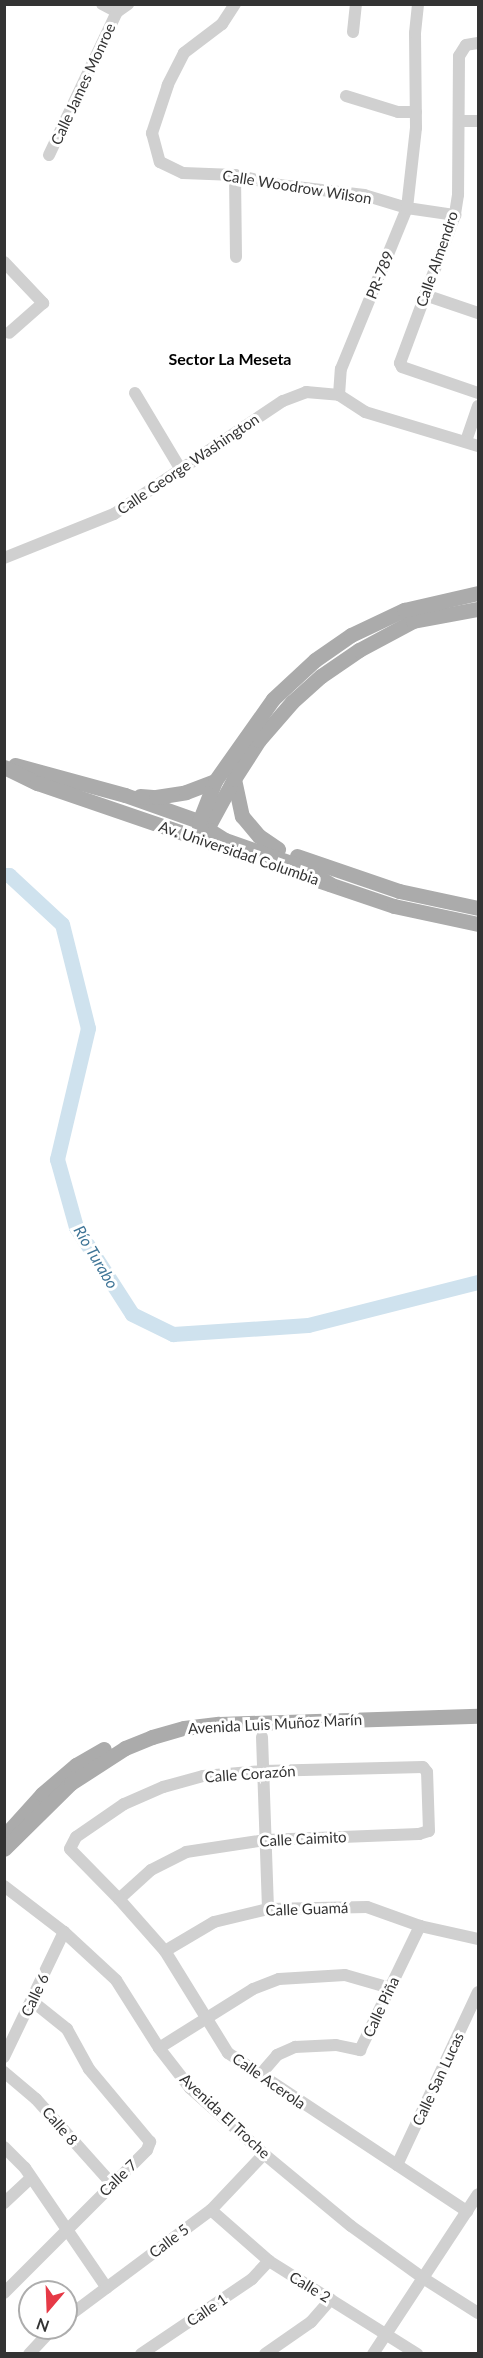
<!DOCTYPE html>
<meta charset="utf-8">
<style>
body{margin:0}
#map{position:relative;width:483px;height:2358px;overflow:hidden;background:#fff;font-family:Lato,sans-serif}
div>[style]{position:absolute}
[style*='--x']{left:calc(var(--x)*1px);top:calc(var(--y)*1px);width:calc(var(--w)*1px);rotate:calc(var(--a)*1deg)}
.river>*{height:15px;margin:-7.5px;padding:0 7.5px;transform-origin:7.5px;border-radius:7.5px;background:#cfe2ee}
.minor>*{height:12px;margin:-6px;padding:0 6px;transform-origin:6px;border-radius:6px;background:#d0d0d0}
.major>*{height:15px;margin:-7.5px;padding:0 7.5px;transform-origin:7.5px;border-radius:7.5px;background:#ababab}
span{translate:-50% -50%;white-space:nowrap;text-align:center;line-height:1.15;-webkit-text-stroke:6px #fff;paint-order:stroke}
.street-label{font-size:15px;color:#333}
.neighbourhood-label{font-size:16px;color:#000;font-weight:700}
.water-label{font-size:16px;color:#3f7597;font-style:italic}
.frame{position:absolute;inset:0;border:6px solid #333;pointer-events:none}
.north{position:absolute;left:18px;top:2280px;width:60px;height:60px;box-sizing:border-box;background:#fff;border:2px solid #adadad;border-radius:50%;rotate:199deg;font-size:16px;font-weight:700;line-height:24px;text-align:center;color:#333}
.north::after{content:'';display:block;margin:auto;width:21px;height:27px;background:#e63946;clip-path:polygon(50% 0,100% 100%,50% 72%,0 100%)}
</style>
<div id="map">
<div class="river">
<i style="--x:4;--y:875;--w:5;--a:0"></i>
<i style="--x:9;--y:875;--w:72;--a:42.8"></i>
<i style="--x:62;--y:924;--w:107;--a:76"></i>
<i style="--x:88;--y:1028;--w:135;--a:103.3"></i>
<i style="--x:57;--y:1159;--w:71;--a:74.4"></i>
<i style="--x:76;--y:1227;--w:103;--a:57.2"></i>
<i style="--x:132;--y:1314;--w:46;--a:26"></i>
<i style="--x:173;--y:1334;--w:135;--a:-3.8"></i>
<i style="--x:308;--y:1325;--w:175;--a:-14.2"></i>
</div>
<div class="minor">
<i style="--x:102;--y:4;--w:17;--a:28"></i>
<i style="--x:117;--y:12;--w:14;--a:-36"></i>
<i style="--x:235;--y:4;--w:24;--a:123"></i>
<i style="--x:222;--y:24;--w:48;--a:142.7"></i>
<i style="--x:184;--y:53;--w:36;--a:117"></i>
<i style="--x:168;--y:85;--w:51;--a:108.4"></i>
<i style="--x:152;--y:133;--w:30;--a:75"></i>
<i style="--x:160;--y:162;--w:25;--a:26"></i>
<i style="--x:183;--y:173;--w:52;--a:2.2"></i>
<i style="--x:235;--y:175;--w:45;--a:12.8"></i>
<i style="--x:279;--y:185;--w:86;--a:6.7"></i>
<i style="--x:364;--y:195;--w:45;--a:16.8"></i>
<i style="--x:407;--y:208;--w:49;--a:8.3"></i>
<i style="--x:353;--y:32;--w:28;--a:-84"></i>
<i style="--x:478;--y:43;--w:12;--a:171"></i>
<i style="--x:466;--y:45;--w:13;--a:122"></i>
<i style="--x:459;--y:56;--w:139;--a:90.4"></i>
<i style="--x:458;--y:195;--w:20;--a:99"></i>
<i style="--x:455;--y:215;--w:158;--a:110.4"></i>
<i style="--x:400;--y:363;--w:4;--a:63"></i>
<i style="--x:402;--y:367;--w:80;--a:18.9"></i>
<i style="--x:346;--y:96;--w:54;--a:17.1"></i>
<i style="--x:398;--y:112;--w:18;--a:0"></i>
<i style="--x:460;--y:121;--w:18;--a:0"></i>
<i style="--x:49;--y:155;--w:158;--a:-64.6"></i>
<i style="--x:235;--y:175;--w:82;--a:89.3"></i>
<i style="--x:4;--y:262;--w:57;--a:46.4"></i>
<i style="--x:43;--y:303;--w:45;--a:138.6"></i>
<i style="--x:425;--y:295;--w:56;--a:18.8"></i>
<i style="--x:135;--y:393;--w:90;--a:59.1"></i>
<i style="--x:339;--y:395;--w:26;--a:-86"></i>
<i style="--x:341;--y:369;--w:174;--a:-67.7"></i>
<i style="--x:407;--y:208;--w:81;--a:-83.6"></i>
<i style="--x:416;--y:128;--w:95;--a:-90.6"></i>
<i style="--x:415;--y:33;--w:29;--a:-84"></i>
<i style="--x:466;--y:441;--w:37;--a:-71"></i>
<i style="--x:4;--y:558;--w:118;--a:-21.8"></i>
<i style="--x:114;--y:514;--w:203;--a:-33.8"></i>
<i style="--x:283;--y:401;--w:25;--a:-21"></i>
<i style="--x:306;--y:392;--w:33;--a:5"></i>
<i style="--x:339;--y:395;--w:31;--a:33"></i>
<i style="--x:365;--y:412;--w:118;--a:16.7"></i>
<i style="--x:262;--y:1737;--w:172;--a:88"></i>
<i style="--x:4;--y:1886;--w:76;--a:37.5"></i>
<i style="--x:64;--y:1932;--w:71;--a:42.7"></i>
<i style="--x:116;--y:1980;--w:80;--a:57.7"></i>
<i style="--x:159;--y:2048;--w:51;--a:52.2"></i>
<i style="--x:190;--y:2088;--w:99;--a:41.7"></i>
<i style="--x:264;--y:2154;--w:113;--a:39.6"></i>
<i style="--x:351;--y:2226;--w:89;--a:35.8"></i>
<i style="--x:423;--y:2278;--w:65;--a:32.5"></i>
<i style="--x:119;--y:1899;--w:43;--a:-42.2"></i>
<i style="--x:151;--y:1870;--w:39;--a:-27"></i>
<i style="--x:186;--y:1852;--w:80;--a:-8.6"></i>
<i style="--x:265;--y:1840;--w:154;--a:-2.2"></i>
<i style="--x:419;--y:1834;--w:10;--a:-17"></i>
<i style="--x:429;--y:1831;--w:59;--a:-91.9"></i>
<i style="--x:427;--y:1772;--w:6;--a:-129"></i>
<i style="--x:423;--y:1767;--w:160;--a:178.6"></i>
<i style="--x:263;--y:1771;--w:60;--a:175.2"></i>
<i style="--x:203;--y:1776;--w:41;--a:164.6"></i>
<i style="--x:163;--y:1787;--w:43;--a:156.4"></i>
<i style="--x:124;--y:1804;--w:58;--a:145.5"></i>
<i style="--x:76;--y:1837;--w:13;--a:117"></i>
<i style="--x:70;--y:1849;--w:70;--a:45.6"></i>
<i style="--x:119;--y:1899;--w:69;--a:48.5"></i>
<i style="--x:165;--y:1951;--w:120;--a:58.3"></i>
<i style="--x:228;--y:2053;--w:287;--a:33.5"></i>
<i style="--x:165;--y:1951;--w:57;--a:-30.6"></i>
<i style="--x:214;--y:1922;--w:56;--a:-13.5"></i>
<i style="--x:268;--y:1909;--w:99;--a:-1.2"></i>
<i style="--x:367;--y:1907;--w:56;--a:19.7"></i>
<i style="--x:420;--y:1926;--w:59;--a:12.6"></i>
<i style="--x:159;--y:2048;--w:111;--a:-32.1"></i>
<i style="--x:253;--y:1989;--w:28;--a:-21"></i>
<i style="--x:279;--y:1979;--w:66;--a:-3.5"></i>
<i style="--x:345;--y:1975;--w:47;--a:16.1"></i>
<i style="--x:4;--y:2057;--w:139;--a:-64.4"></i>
<i style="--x:4;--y:2072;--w:42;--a:40.2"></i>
<i style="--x:36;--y:2099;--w:114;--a:48.2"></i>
<i style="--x:259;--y:2076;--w:28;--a:-49"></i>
<i style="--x:277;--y:2055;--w:20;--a:-24"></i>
<i style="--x:295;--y:2047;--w:41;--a:-2.8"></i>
<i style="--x:336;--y:2045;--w:25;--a:12"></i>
<i style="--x:360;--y:2050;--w:138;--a:-64.2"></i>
<i style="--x:4;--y:2147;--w:30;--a:45"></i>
<i style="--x:25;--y:2168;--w:145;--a:55.7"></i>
<i style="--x:397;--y:2165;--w:191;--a:-64.9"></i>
<i style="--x:4;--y:2203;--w:35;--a:-43"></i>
<i style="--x:211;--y:2210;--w:77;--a:41.3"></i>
<i style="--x:269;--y:2261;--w:175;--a:32.1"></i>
<i style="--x:4;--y:2293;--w:202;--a:-45"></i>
<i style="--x:147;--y:2150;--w:9;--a:-69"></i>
<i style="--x:150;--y:2142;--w:95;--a:-129.9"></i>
<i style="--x:89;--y:2069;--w:46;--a:-118.8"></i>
<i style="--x:67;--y:2029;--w:45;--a:-141.3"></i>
<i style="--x:66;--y:2318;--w:181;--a:-36.7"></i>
<i style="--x:211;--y:2210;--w:77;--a:-46.6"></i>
<i style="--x:29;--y:2354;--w:35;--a:-47"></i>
<i style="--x:141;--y:2354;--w:134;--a:-34"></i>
<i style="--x:252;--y:2279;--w:25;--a:-47"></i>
<i style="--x:265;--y:2354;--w:56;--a:-34.8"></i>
<i style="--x:311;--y:2322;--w:30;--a:-49"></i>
<i style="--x:373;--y:2354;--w:191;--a:-56.7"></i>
</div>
<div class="major">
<i style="--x:15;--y:765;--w:114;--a:15.3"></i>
<i style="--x:125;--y:795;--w:87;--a:19.5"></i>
<i style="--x:4;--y:767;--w:37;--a:26"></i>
<i style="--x:37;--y:783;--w:201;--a:18.9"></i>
<i style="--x:234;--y:779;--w:38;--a:78"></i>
<i style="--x:242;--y:816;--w:26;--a:50"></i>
<i style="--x:259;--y:836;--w:23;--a:34"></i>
<i style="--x:140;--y:796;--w:16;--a:4"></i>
<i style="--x:156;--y:797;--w:30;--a:-9"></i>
<i style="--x:186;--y:792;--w:31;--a:-21"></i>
<i style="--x:199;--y:826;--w:10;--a:-6"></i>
<i style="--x:209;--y:825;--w:52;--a:-61.5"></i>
<i style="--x:234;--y:779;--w:46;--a:-57.3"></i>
<i style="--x:259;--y:740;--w:50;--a:-49"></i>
<i style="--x:292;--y:702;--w:39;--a:-42"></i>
<i style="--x:321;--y:676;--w:46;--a:-34.4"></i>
<i style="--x:359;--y:650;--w:61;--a:-28.2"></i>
<i style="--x:413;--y:621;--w:66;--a:-10.5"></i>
<i style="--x:297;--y:856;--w:108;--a:18.9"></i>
<i style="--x:399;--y:891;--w:81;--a:12.1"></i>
<i style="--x:320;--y:881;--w:78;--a:18.7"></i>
<i style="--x:394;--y:906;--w:86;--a:12.1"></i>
<i style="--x:330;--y:884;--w:35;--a:-149"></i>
<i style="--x:300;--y:866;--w:79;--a:-160.9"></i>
<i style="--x:225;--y:840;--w:28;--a:-148"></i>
<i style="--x:201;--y:825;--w:4;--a:-124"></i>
<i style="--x:199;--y:822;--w:44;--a:-68.7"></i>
<i style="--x:215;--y:781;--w:100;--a:-54.7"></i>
<i style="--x:273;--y:699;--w:57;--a:-42.9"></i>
<i style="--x:315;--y:660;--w:44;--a:-34.8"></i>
<i style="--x:351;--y:635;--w:59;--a:-25.3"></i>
<i style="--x:404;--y:610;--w:76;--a:-12.9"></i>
<i style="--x:5;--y:1835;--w:55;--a:-47.9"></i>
<i style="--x:42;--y:1794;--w:45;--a:-40.5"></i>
<i style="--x:76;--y:1765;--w:32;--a:-30"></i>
<i style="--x:4;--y:1849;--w:94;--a:-44.6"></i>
<i style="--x:71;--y:1783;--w:64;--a:-32.9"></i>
<i style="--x:125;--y:1748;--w:29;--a:-22"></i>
<i style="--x:152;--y:1737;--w:33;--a:-16"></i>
<i style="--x:184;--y:1728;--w:35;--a:-7"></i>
<i style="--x:219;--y:1724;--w:259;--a:-1.8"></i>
</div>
<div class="street-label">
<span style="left:83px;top:84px;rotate:-65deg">Calle James Monroe</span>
<span style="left:297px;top:187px;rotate:9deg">Calle Woodrow Wilson</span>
<span style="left:437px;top:259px;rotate:-71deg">Calle Almendro</span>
<span style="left:380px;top:275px;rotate:-68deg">PR-789</span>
<span style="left:188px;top:464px;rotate:-34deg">Calle George Washington</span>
<span style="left:239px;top:853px;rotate:19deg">Av. Universidad Columbia</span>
<span style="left:275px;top:1724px;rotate:-3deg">Avenida Luis Muñoz Marín</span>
<span style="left:250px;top:1774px;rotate:-4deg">Calle Corazón</span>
<span style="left:303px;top:1839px;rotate:-3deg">Calle Caimito</span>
<span style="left:307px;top:1909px;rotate:-2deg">Calle Guamá</span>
<span style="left:35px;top:1995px;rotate:-65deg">Calle 6</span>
<span style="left:381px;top:2007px;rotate:-65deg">Calle Piña</span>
<span style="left:438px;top:2079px;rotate:-65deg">Calle San Lucas</span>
<span style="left:269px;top:2081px;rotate:35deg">Calle Acerola</span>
<span style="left:225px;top:2116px;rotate:43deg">Avenida El Troche</span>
<span style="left:60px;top:2126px;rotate:49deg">Calle 8</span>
<span style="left:118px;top:2178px;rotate:-44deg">Calle 7</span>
<span style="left:169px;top:2241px;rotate:-37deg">Calle 5</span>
<span style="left:310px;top:2287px;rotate:31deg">Calle 2</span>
<span style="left:207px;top:2310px;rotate:-34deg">Calle 1</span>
</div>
<div class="neighbourhood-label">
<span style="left:230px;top:359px">Sector La Meseta</span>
</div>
<div class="water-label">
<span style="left:96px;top:1257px;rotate:59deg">Río Turabo</span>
</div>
<div class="frame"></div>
<div class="north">N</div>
</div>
